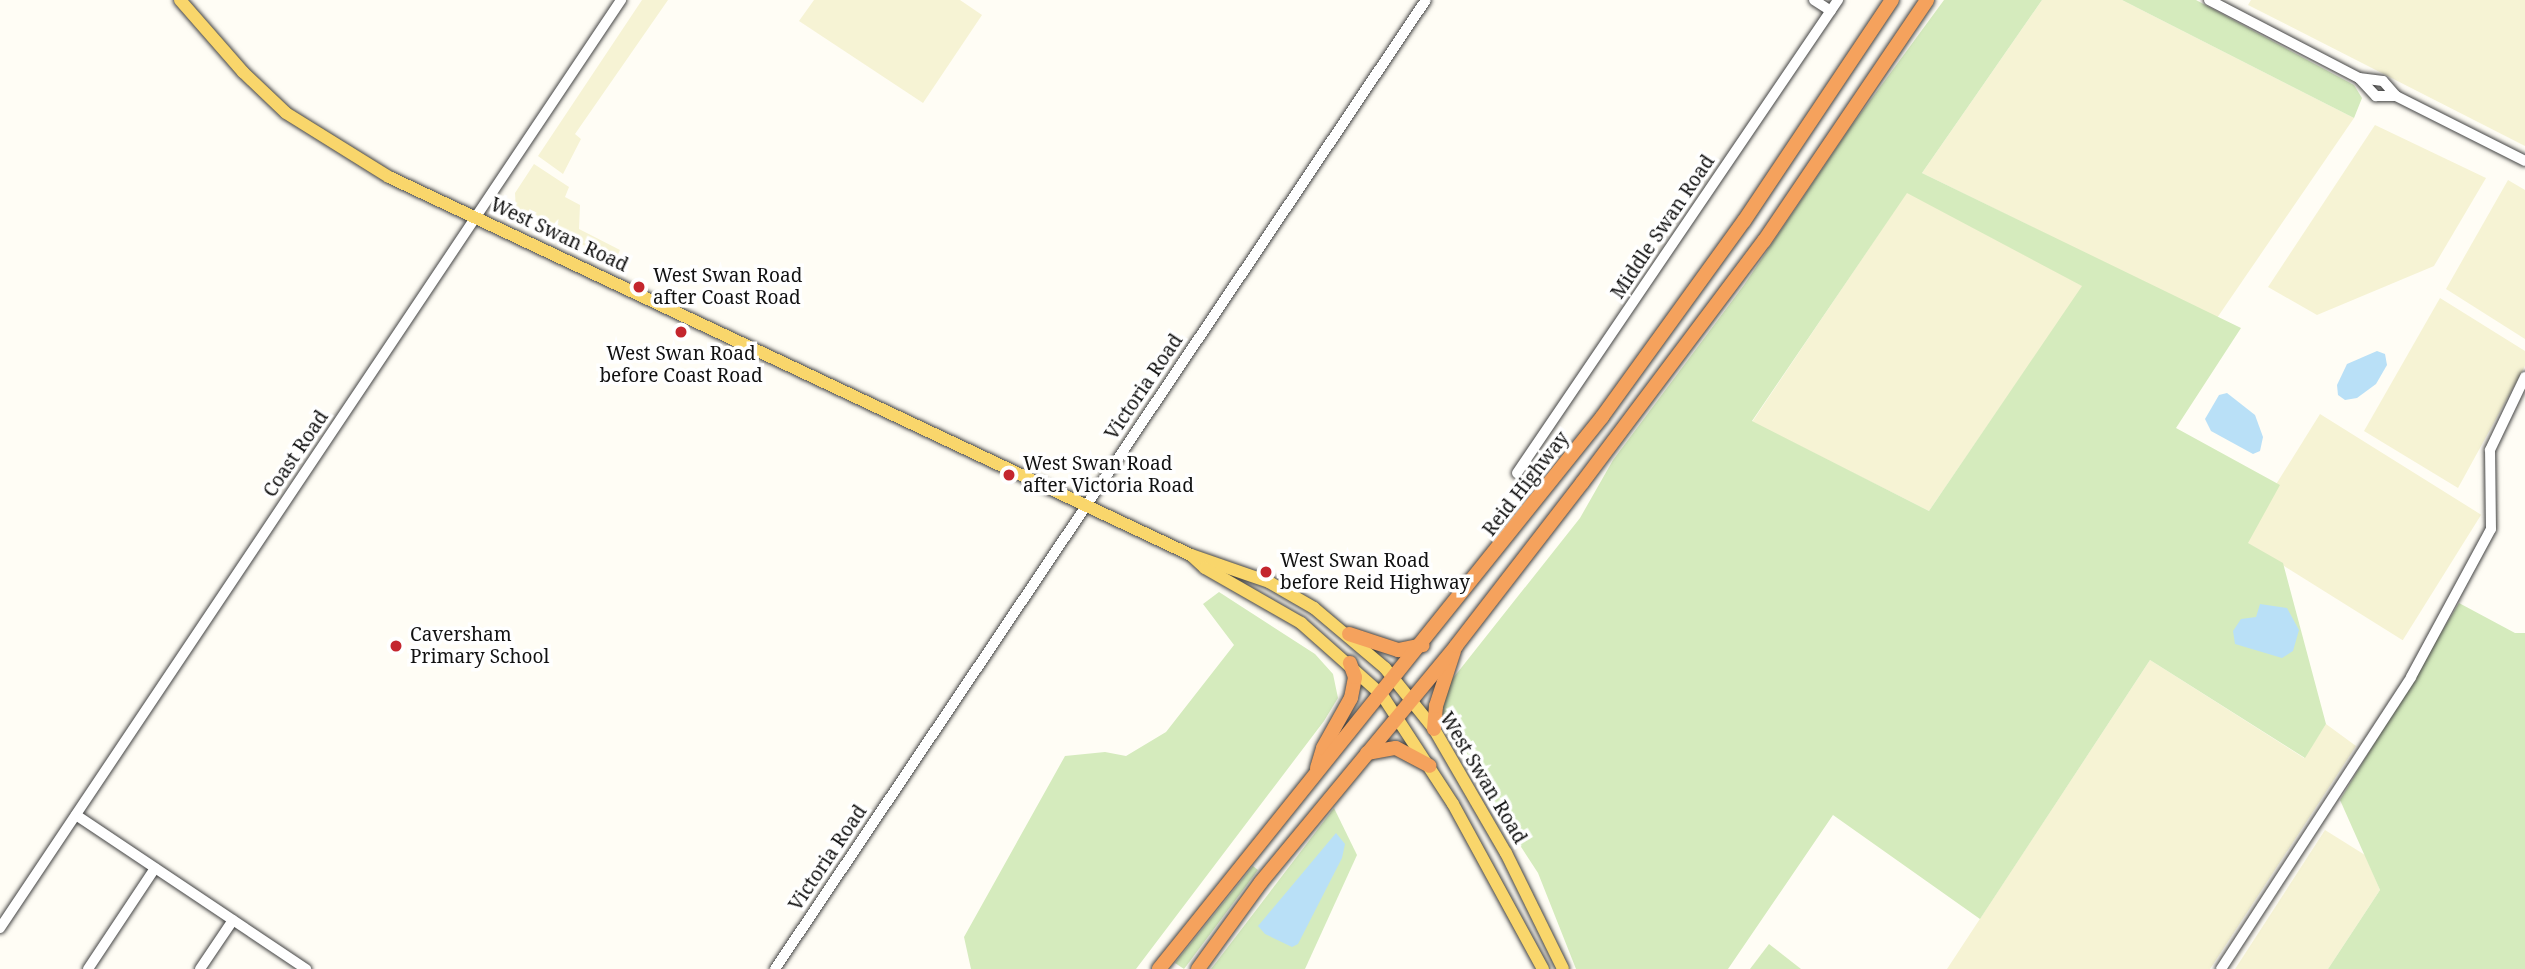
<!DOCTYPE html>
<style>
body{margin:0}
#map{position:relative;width:2525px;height:969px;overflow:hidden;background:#fffdf5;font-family:"Noto Serif",serif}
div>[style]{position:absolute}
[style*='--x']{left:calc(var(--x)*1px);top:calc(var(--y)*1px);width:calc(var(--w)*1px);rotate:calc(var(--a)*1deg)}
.farmland>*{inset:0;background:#f6f3d4;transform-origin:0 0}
.green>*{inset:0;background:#d5ebbd}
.water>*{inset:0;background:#b9e0f7}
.roads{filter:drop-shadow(0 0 2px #444) drop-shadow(0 0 2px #444)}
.minor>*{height:10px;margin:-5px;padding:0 5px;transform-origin:5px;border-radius:5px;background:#fff}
.major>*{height:12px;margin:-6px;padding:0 6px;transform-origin:6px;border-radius:6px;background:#f9d66b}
.highway>*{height:14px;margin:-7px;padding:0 7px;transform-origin:7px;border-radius:7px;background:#f5a25d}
.dots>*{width:19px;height:19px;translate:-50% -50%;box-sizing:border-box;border:4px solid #fff;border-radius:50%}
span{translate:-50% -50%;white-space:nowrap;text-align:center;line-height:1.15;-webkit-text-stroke:7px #fff;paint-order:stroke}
.street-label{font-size:19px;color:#111}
.poi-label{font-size:19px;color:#111}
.left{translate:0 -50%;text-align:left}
</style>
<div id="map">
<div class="farmland">
<i style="clip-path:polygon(642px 0,668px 0,575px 134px,581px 139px,563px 174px,538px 156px)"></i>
<i style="clip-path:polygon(814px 0,960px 0,982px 15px,923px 103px,799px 21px)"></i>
<i style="clip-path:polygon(2042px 0,2122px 0,2354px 118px,2217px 318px,1922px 173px)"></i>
<i style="clip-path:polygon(2251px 0,2525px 0,2525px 146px,2248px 5px)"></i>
<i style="clip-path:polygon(2375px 125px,2486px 178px,2434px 266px,2317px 315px,2268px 287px)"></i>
<i style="clip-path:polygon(534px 164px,569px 187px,565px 197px,580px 205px,579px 229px,620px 250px,615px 261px,516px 211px,515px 193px)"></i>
<i style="clip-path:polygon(2508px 180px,2525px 190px,2525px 339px,2446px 289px)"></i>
<i style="clip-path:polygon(1907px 192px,2083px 286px,1929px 511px,1752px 422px)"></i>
<i style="clip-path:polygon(2440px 298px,2525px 351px,2525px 366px,2458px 488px,2364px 431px)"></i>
<i style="left:2320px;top:414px;width:190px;height:148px;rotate:32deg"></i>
<i style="clip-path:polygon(2150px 660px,2304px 758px,2326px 724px,2356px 746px,2210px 969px,1947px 969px)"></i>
<i style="clip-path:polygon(2325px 830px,2365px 855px,2380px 890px,2328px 969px,2235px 969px)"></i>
</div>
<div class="green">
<i style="clip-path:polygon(evenodd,1944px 0,2042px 0,1922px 173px,2241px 328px,2176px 428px,2280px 485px,2248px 543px,2283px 563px,2326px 724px,2305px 758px,2150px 660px,1980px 919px,1833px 815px,1728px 969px,1576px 969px,1538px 873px,1443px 727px,1440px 715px,1450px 682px,1580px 518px,1613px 460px,1744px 285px,1850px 128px,1944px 0,1907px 193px,2082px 286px,1929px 511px,1752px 421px,1907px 193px)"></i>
<i style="clip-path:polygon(2122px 0,2196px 0,2354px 85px,2362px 98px,2354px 118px)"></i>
<i style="clip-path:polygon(1219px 592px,1315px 654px,1333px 674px,1338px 698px,1324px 721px,1136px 969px,971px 969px,964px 937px,1065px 756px,1105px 752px,1126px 756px,1166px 732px,1234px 645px,1203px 604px)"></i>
<i style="clip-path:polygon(2459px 603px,2515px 633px,2525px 633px,2525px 969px,2328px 969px,2380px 890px,2340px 800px)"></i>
<i style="clip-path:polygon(1334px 808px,1357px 855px,1305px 969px,1211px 969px)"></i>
<i style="clip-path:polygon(1253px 866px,1258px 870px,1184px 969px,1175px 963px)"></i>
<i style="clip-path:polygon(1769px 944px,1801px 969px,1750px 969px)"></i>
</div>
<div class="water">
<i style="clip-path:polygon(2377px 351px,2385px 354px,2387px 365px,2376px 384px,2357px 398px,2345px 400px,2338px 395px,2337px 385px,2347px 364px)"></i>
<i style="clip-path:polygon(2227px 393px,2255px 415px,2263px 437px,2260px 451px,2253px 454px,2211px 431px,2205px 419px,2219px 395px)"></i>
<i style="clip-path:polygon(2260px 604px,2287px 608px,2299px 630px,2293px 651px,2282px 658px,2235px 644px,2233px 631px,2241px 619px,2256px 617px)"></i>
<i style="clip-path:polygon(1336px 833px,1345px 844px,1342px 858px,1298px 944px,1292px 947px,1265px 934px,1258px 926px)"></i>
</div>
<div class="roads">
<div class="minor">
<i style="--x:1814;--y:0;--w:20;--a:33"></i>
<i style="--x:2209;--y:0;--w:169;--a:27.5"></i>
<i style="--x:2359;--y:78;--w:24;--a:7"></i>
<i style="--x:2383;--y:81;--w:20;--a:49"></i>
<i style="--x:2396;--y:96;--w:144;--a:26.7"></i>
<i style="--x:2359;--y:78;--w:25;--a:47"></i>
<i style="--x:2376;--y:96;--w:20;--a:0"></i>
<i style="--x:1517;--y:473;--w:572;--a:-55.84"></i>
<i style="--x:76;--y:815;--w:277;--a:33.8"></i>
<i style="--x:0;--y:928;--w:1117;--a:-56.21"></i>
<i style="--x:88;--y:969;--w:121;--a:-56.4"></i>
<i style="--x:200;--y:969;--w:59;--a:-56"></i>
<i style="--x:775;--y:969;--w:1167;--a:-56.11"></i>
<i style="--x:2221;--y:969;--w:348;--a:-56.9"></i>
<i style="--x:2411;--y:677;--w:168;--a:-61.6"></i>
<i style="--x:2491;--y:529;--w:79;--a:-90.7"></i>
<i style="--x:2490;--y:450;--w:81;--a:-64.4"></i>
</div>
<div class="major">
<i style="--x:180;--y:0;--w:96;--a:48.8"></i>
<i style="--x:243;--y:72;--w:59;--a:43.6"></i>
<i style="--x:286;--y:113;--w:121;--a:31.9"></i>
<i style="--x:389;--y:177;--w:887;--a:25.24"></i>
<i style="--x:1191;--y:555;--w:83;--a:19.1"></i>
<i style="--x:1269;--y:582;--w:52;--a:30"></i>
<i style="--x:1314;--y:608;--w:93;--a:40.2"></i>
<i style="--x:1385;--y:668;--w:78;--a:51.2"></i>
<i style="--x:1434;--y:729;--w:143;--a:59.9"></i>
<i style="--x:1506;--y:853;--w:129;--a:63.8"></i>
<i style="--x:1191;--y:555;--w:19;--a:43"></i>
<i style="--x:1205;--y:568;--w:111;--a:29.8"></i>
<i style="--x:1301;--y:623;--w:108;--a:41.6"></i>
<i style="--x:1382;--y:695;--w:130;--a:56.9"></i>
<i style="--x:1453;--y:804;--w:188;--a:61.4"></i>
</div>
<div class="highway">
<i style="--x:1349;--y:634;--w:52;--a:18.1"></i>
<i style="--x:1398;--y:650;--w:25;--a:-11"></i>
<i style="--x:1434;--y:729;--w:23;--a:-85"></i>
<i style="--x:1436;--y:706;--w:58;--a:-71.9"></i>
<i style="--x:1367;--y:753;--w:29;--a:-10"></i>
<i style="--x:1396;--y:748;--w:38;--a:28"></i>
<i style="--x:1317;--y:768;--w:21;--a:-73"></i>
<i style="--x:1323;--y:748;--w:57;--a:-60.8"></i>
<i style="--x:1351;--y:698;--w:21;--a:-79"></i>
<i style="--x:1355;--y:677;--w:15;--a:-110"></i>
<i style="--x:1159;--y:969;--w:708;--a:-51.25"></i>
<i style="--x:1602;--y:417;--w:242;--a:-54.1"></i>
<i style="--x:1744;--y:221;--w:266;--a:-56.2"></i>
<i style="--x:1198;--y:969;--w:107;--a:-54.1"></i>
<i style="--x:1261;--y:882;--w:306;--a:-50.4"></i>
<i style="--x:1456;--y:646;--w:206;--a:-52.3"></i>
<i style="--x:1582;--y:483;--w:303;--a:-53.1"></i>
<i style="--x:1764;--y:241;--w:291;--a:-55.9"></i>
</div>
</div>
<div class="dots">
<i style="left:639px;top:287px;background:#c4262e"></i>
<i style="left:681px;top:332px;background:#c4262e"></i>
<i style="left:1009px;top:475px;background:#c4262e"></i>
<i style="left:1266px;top:572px;background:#c4262e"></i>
<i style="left:396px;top:646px;background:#c4262e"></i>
</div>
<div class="street-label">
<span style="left:1663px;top:227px;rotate:-56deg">Middle Swan Road</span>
<span style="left:559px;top:235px;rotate:25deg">West Swan Road</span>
<span style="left:1144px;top:387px;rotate:-56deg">Victoria Road</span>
<span style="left:296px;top:454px;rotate:-56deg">Coast Road</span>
<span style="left:1526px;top:484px;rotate:-52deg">Reid Highway</span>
<span style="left:1483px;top:778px;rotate:59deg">West Swan Road</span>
<span style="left:828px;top:858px;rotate:-56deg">Victoria Road</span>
</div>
<div class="poi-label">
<span class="left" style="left:653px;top:287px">West Swan Road<br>after Coast Road</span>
<span style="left:681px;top:365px">West Swan Road<br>before Coast Road</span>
<span class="left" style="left:1023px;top:475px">West Swan Road<br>after Victoria Road</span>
<span class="left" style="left:1280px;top:572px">West Swan Road<br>before Reid Highway</span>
<span class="left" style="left:410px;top:646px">Caversham<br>Primary School</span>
</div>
</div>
